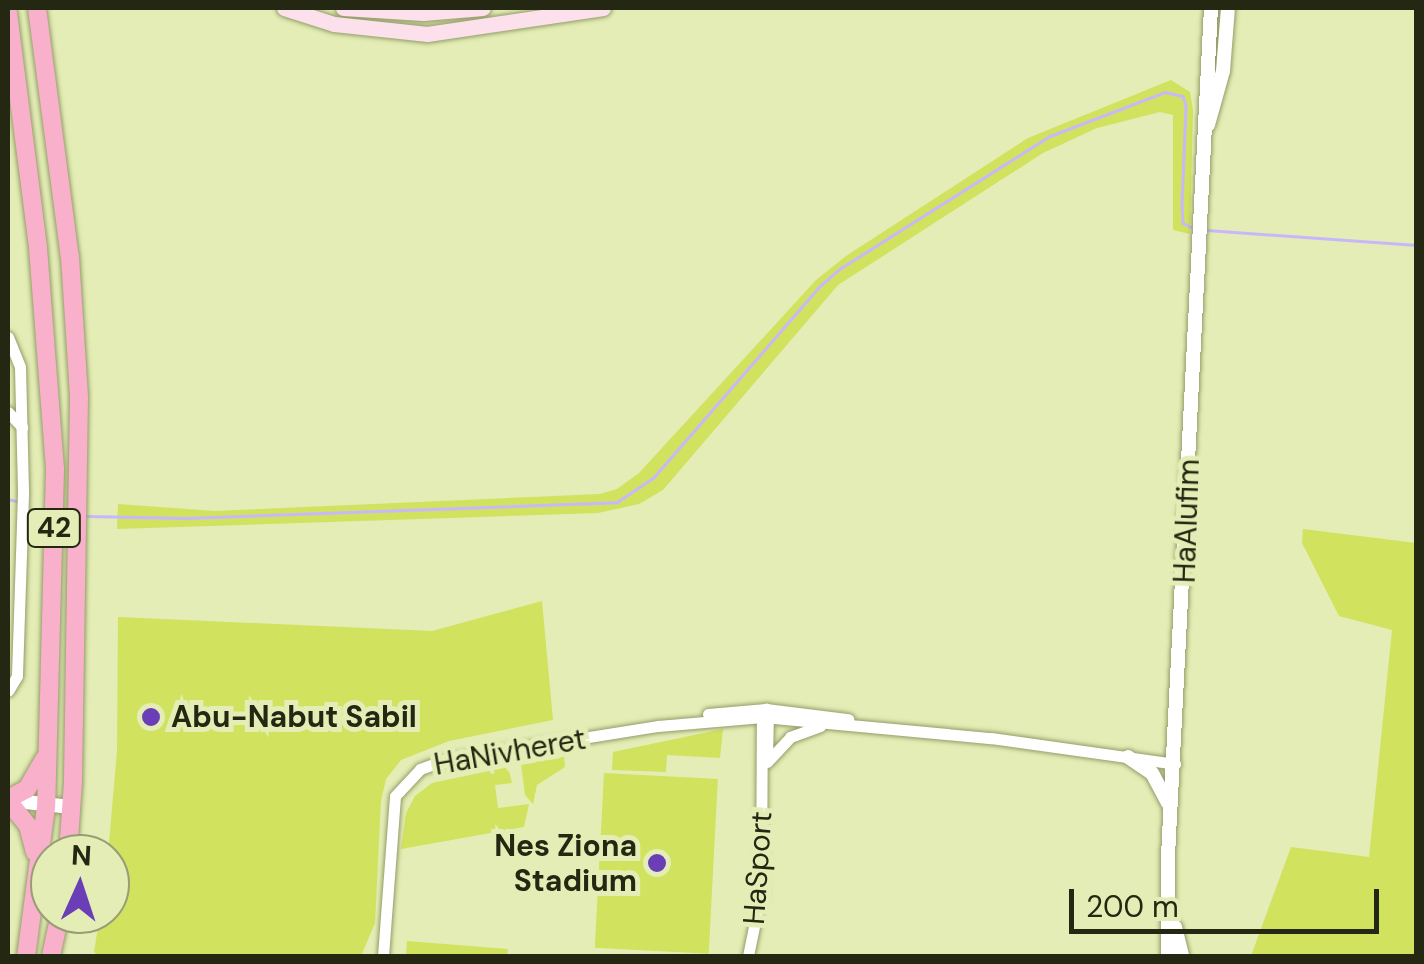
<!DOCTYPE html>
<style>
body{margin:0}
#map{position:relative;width:1424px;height:964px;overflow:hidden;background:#e3edb5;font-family:"DM Sans",sans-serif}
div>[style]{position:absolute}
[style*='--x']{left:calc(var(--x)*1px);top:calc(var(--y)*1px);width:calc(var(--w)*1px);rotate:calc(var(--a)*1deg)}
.green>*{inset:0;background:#d1e25e;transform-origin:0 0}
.stream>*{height:2.5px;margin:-1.25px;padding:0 1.25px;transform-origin:1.25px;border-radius:1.25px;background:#c8b7fb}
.roads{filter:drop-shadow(0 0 2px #949d68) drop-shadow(0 0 2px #949d68)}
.minor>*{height:11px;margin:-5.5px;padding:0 5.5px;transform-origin:5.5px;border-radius:5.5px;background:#fff}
.tertiary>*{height:14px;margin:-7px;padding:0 7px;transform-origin:7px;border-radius:7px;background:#fff}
.secondary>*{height:15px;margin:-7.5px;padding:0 7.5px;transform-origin:7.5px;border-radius:7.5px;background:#fce1ec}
.trunk>*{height:18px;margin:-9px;padding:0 9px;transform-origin:9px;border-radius:9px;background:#f8b0cb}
.dots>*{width:28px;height:28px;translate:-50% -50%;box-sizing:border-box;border:5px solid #e3edb5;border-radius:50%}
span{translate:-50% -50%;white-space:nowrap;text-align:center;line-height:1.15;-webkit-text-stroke:10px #e3edb5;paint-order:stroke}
.shield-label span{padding:2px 8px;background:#e3edb5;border:2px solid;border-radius:8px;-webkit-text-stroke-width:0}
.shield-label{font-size:28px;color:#242712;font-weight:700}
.street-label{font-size:30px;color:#242712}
.poi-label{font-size:30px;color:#242712;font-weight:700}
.left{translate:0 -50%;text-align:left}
.right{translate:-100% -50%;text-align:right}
.frame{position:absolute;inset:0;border:10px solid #242712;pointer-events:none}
.north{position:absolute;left:30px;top:834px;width:100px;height:100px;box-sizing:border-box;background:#e3edb5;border:2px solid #979e74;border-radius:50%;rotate:3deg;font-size:28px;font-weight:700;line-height:40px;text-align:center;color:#242712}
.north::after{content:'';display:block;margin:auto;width:35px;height:45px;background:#6a3eb6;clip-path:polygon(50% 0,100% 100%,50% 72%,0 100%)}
.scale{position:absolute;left:1069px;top:889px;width:310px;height:45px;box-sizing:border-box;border:5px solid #242712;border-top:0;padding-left:12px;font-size:30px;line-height:35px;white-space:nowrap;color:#242712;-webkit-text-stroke:8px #e3edb5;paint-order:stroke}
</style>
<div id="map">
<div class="green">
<i style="clip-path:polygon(1171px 80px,1190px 92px,1193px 110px,1190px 234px,1173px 230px,1173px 115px,1160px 112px,1097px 128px,1043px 153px,838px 285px,663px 490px,639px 504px,598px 513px,117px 529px,118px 504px,215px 511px,600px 494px,617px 489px,639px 473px,816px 280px,846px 256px,1028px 138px)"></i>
<i style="clip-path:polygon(1303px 529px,1416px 543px,1416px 956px,1251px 956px,1291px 847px,1369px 857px,1392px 630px,1339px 616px,1302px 543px)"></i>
<i style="clip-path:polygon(542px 601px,553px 720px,449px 741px,401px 760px,386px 779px,381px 801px,375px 923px,361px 956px,98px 956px,94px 952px,100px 914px,110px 914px,108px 854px,117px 751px,118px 617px,432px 631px)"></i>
<i style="clip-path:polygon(723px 729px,720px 758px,667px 755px,666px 772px,612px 770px,613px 752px)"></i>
<i style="clip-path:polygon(564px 757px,565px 767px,537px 785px,533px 804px,525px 795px,521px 764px)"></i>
<i style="clip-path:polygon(508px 767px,512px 783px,495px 785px,498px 808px,529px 804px,524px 827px,401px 849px,406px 813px,415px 796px,432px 783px)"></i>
<i style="left:604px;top:773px;width:114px;height:175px;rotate:3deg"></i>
<i style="clip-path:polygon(407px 941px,508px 949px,507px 956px,406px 956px)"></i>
</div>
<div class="stream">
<i style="--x:1207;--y:230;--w:210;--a:4.1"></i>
<i style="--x:8;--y:499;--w:12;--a:14"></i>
<i style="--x:87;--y:516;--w:99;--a:1.2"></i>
<i style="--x:186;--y:518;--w:431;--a:-2.1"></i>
<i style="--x:617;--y:502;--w:43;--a:-33.7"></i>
<i style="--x:653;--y:478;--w:254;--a:-49"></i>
<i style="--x:820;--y:286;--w:28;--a:-41"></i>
<i style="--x:841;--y:268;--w:247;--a:-32.3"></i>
<i style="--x:1050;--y:136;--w:123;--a:-20.9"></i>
<i style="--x:1165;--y:92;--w:18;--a:13"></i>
<i style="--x:1183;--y:96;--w:10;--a:73"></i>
<i style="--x:1186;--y:106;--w:99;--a:92.3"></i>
<i style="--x:1182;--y:205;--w:18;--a:87"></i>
<i style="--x:1183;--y:223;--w:9;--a:27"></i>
</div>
<div class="roads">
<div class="minor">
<i style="--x:8;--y:337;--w:32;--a:68"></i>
<i style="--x:20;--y:367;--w:127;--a:88.6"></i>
<i style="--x:23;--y:494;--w:182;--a:91.9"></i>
<i style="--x:17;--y:676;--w:17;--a:121"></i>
<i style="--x:8;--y:412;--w:21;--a:47"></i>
<i style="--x:708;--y:714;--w:58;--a:-4.9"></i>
<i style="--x:766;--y:709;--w:83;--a:7"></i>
<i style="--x:767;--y:760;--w:46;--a:-88.8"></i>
<i style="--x:767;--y:762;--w:34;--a:-47"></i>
<i style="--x:790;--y:737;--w:32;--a:-20"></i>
<i style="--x:383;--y:956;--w:160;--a:-85.7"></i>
<i style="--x:395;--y:796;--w:37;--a:-47"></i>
<i style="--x:420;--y:769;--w:27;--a:-20"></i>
<i style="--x:445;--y:760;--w:216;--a:-9.1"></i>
<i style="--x:658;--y:726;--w:105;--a:-4.9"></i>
<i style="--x:763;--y:717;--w:229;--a:5.3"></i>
<i style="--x:991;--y:738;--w:186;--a:8"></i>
<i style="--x:748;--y:956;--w:65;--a:-78.5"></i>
<i style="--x:761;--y:892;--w:170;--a:-89.7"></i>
<i style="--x:762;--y:722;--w:14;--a:-73"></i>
</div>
<div class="tertiary">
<i style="--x:1208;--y:125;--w:56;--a:-74.5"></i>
<i style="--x:1223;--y:71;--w:63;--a:-85.5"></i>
<i style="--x:1128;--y:757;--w:29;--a:34"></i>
<i style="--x:1152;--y:773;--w:34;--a:62"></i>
<i style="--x:8;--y:800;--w:63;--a:6.3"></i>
<i style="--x:1175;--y:927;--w:30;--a:76"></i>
<i style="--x:1168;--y:956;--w:100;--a:-90"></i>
<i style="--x:1168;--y:856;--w:849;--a:-87.1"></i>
</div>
<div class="secondary">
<i style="--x:284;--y:8;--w:52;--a:17.7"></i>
<i style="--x:334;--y:24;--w:94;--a:6.1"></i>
<i style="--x:427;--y:34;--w:178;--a:-8.4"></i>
<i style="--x:343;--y:8;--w:80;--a:3.6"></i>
<i style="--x:423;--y:13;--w:60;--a:-4.8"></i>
</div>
<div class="trunk">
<i style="--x:37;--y:8;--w:251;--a:82.5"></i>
<i style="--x:70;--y:257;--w:140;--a:86.3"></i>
<i style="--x:79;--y:397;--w:385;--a:90.9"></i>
<i style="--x:73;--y:782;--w:72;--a:94"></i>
<i style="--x:8;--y:13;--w:237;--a:82.7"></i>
<i style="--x:38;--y:248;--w:222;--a:85.6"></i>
<i style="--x:55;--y:469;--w:338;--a:91.5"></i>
<i style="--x:46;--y:807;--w:150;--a:97.6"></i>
<i style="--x:8;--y:799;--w:21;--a:-28"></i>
<i style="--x:27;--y:789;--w:34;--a:-60"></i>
<i style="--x:8;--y:801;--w:32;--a:51"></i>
<i style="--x:28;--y:826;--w:27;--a:75"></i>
<i style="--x:51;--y:956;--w:43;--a:-77.9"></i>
</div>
</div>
<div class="dots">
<i style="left:151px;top:717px;background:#6a3eb6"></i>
<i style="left:657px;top:863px;background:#6a3eb6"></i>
</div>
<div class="shield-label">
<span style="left:54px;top:528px">42</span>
</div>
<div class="street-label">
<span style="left:1187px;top:521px;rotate:-88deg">HaAlufim</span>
<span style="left:510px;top:752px;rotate:-10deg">HaNivheret</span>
<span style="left:758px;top:868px;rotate:-86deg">HaSport</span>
</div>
<div class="poi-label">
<span class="left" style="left:171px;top:717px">Abu-Nabut Sabil</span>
<span class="right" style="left:637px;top:863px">Nes Ziona<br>Stadium</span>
</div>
<div class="frame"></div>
<div class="north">N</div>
<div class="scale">200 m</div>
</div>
